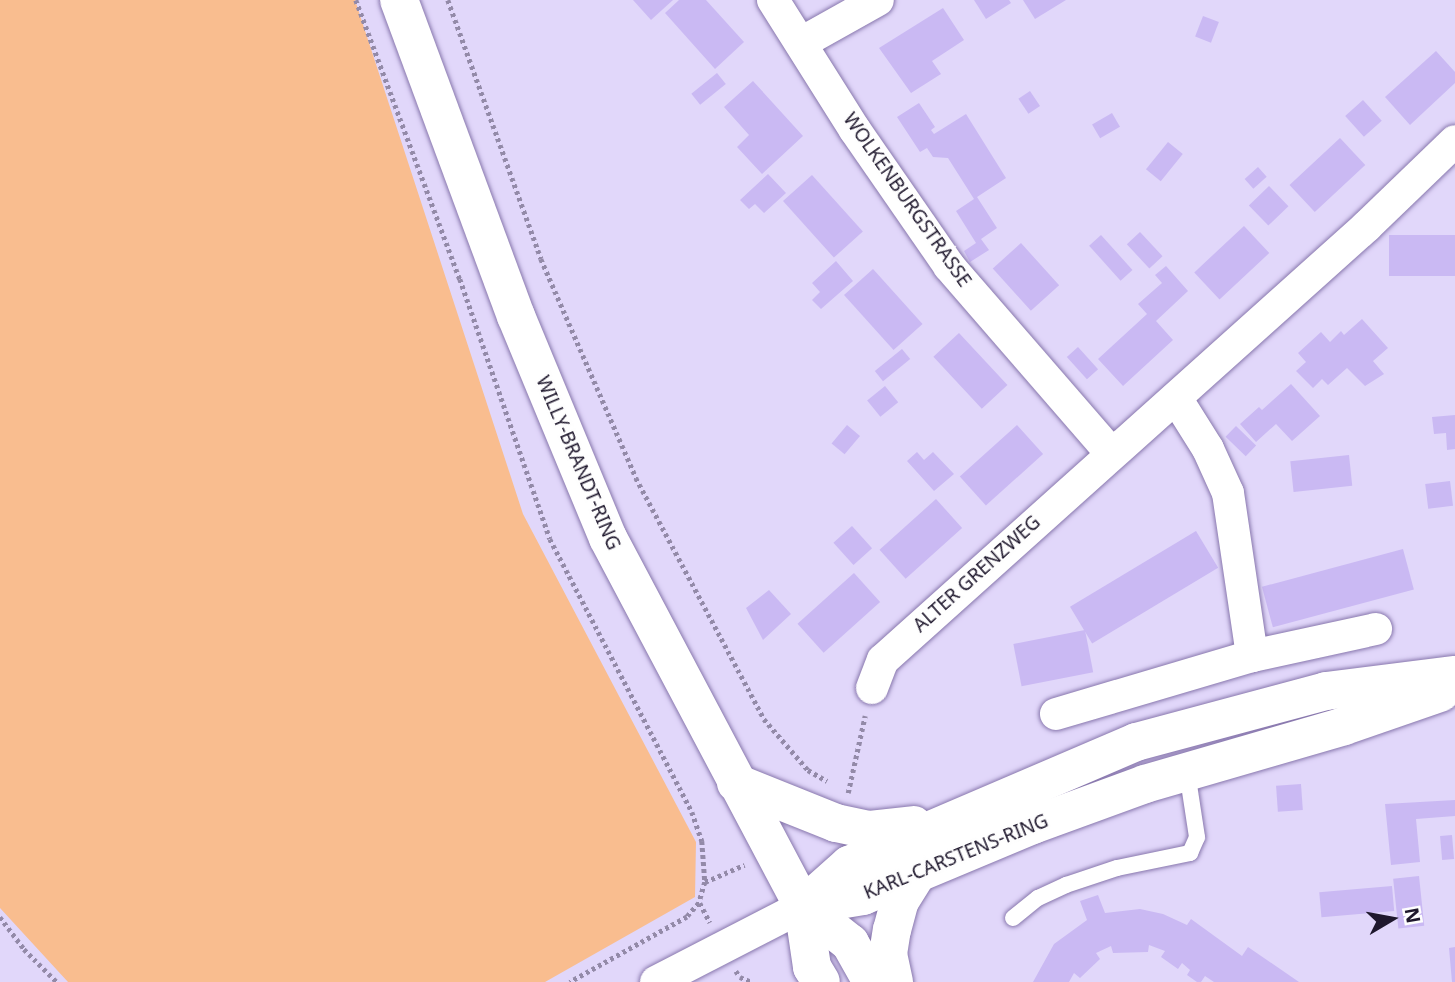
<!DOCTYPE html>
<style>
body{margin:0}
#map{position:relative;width:1455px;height:982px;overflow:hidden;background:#e1d7fa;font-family:"Noto Sans",sans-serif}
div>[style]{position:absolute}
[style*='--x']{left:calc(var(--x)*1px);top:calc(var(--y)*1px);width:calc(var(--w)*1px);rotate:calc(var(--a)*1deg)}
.green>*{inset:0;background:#f9bd8f}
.building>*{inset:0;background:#cab9f3;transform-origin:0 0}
.path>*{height:4.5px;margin-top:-2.25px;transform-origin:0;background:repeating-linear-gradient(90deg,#938aa8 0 3.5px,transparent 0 7px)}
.roads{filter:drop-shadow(0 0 2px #8877ad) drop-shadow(0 0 2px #8877ad)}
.lane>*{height:16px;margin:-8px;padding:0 8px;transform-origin:8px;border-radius:8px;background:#fff}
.street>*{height:32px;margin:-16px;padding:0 16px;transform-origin:16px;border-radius:16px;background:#fff}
.primary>*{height:38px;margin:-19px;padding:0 19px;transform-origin:19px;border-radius:19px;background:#fff}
span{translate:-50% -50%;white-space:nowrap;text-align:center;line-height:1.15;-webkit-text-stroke:5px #fefefe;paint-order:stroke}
.street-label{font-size:19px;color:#1f182d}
.north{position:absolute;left:1357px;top:884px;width:70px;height:70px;-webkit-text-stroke:5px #fefefe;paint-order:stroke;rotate:80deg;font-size:19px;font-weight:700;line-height:28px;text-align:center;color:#1f182d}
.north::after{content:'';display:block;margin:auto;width:24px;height:32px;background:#1f182d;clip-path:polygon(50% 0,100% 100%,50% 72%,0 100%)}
</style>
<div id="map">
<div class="green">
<i style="clip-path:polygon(0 0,355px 0,523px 514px,696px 842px,695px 897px,545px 982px,68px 982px,0 908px)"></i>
</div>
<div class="building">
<i style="clip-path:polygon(633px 0,673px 0,651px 20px)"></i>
<i style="clip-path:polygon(679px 0,706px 0,744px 42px,715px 69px,665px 13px)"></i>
<i style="clip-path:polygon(974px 0,1009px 0,1011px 3px,986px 19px)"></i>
<i style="clip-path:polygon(1023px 0,1066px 0,1035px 19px)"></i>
<i style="clip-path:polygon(943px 8px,964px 40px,932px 61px,941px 74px,911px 93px,879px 48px)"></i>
<i style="left:1203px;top:16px;width:17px;height:22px;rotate:21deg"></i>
<i style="clip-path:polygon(1436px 51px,1455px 72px,1455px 83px,1410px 125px,1385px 97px)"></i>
<i style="left:717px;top:73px;width:14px;height:33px;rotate:51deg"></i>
<i style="clip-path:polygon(753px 81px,803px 136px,762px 174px,737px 147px,749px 135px,724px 107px)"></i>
<i style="left:1030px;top:91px;width:18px;height:14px;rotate:56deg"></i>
<i style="left:1363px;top:100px;width:28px;height:24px;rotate:48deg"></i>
<i style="clip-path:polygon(919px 103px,935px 127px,931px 130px,934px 134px,966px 114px,1006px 178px,977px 197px,997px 228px,981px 239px,989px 250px,970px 262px,964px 251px,976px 243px,956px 211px,974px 199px,948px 158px,933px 157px,927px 148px,920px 152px,897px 117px)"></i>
<i style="left:1112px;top:113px;width:16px;height:23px;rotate:60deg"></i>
<i style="left:1340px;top:138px;width:37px;height:69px;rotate:47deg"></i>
<i style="left:1168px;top:142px;width:19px;height:35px;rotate:39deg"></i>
<i style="left:1258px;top:167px;width:13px;height:18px;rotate:48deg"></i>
<i style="clip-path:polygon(768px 174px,786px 193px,764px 213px,755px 204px,749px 209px,740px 200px)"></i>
<i style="left:812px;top:175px;width:76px;height:39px;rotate:48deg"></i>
<i style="left:1269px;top:186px;width:28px;height:28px;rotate:46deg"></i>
<i style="left:1244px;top:226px;width:37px;height:68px;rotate:47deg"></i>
<i style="left:1140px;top:232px;width:33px;height:18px;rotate:47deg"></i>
<i style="left:1101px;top:235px;width:47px;height:16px;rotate:48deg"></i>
<i style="left:1455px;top:235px;width:41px;height:66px;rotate:90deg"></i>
<i style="left:1021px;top:243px;width:57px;height:38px;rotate:48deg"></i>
<i style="clip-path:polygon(836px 261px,853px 281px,821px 309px,812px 300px,820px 292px,812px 283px)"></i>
<i style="clip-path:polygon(1166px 266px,1188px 291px,1156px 321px,1173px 340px,1123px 386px,1098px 359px,1147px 314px,1138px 304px,1162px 283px,1155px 275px)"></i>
<i style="left:873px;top:269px;width:74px;height:39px;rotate:48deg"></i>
<i style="clip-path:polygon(1362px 319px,1388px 348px,1373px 361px,1384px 374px,1365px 386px,1347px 368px,1328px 385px,1322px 379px,1313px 388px,1296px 371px,1306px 362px,1298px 353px,1321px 332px,1330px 342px,1341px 331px,1344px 335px)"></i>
<i style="left:959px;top:333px;width:71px;height:35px;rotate:47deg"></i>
<i style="left:1078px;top:347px;width:30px;height:15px;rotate:48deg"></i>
<i style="left:902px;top:349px;width:13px;height:35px;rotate:51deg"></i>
<i style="clip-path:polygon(1291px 384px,1320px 416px,1292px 441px,1276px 424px,1256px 442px,1240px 424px,1259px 407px,1262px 410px)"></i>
<i style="left:885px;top:386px;width:21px;height:23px;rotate:51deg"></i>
<i style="clip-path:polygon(1455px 415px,1455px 449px,1447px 450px,1446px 433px,1434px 434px,1432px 417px)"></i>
<i style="left:847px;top:425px;width:17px;height:24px;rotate:40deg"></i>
<i style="left:1017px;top:425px;width:39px;height:77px;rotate:48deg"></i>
<i style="left:1236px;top:426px;width:28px;height:15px;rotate:44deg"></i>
<i style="clip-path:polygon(917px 452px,924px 460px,933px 452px,954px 474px,934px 491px,907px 461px)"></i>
<i style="left:1349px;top:455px;width:31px;height:59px;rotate:84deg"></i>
<i style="left:1450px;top:481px;width:25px;height:25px;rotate:83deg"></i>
<i style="left:936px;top:499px;width:39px;height:76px;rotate:48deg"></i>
<i style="left:852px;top:526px;width:30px;height:25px;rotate:48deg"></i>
<i style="left:1196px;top:531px;width:43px;height:147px;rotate:59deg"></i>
<i style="left:1403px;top:549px;width:42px;height:146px;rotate:75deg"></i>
<i style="left:854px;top:573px;width:39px;height:76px;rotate:48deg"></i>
<i style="clip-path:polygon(769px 590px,791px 614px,763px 640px,746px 608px)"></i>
<i style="left:1085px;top:630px;width:43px;height:73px;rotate:79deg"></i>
<i style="left:1301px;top:784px;width:26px;height:25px;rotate:86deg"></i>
<i style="clip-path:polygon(1455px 800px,1455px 816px,1416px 819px,1420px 862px,1391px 865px,1385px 804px)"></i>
<i style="left:1452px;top:835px;width:24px;height:12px;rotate:85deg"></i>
<i style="left:1419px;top:876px;width:50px;height:26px;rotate:84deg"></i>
<i style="left:1392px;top:886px;width:25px;height:73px;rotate:85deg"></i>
<i style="clip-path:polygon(1098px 895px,1105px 913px,1140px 909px,1163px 914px,1187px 925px,1191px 919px,1242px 956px,1248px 947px,1299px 982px,1214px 982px,1205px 976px,1201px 982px,1197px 982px,1187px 975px,1190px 970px,1182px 963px,1178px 969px,1161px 957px,1165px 951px,1149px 945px,1148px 952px,1113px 953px,1111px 946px,1096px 953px,1100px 959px,1080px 978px,1074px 973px,1069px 982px,1033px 982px,1054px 944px,1087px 920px,1080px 901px)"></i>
<i style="clip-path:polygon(1455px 947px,1455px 982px,1452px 982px,1449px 948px)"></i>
</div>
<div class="path">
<i style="--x:356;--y:0;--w:298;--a:69.6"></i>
<i style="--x:460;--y:279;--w:275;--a:70.9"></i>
<i style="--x:550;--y:539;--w:308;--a:62.5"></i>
<i style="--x:692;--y:812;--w:31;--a:71"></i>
<i style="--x:702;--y:841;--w:41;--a:85.8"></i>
<i style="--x:705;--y:882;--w:22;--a:106"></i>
<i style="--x:699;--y:903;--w:18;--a:131"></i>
<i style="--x:687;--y:917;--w:134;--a:150.9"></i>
<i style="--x:448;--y:0;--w:275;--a:70.2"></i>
<i style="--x:541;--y:259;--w:239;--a:66.5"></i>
<i style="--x:636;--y:478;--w:273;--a:62"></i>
<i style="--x:764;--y:719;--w:67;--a:49.2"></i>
<i style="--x:808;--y:770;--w:22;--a:30"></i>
<i style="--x:848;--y:793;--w:79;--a:-77.6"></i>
<i style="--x:705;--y:882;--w:43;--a:-23.6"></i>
<i style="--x:700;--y:903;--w:22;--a:63"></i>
<i style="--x:0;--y:917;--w:40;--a:53"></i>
<i style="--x:24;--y:949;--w:47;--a:45"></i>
<i style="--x:736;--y:971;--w:7;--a:56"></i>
<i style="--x:740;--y:977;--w:13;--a:23"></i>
</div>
<div class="roads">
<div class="lane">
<i style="--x:1013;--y:918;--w:32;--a:-39"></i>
<i style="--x:1038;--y:898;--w:31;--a:-25"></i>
<i style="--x:1066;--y:885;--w:54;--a:-18.4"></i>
<i style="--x:1117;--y:868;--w:75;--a:-11.6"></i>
<i style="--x:1190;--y:853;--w:17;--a:-66"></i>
<i style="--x:1197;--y:837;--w:66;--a:-98.7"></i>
</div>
<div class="street">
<i style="--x:773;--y:0;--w:154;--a:57.8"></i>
<i style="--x:855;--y:130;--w:165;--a:55.3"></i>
<i style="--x:949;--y:266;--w:247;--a:49.1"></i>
<i style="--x:801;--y:43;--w:88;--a:-29.2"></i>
<i style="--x:1176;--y:398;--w:60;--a:57.9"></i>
<i style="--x:1208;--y:449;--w:48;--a:65.6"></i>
<i style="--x:1228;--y:493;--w:165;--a:81.6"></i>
<i style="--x:872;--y:688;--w:30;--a:-69"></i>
<i style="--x:883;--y:660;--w:650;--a:-41.88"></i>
<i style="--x:1367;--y:226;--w:122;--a:-44"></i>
<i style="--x:1056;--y:714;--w:204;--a:-16.5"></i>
<i style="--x:1252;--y:656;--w:127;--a:-12.3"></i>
<i style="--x:656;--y:982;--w:165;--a:-27.3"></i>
</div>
<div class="primary">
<i style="--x:399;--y:0;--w:337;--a:69.7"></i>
<i style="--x:516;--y:316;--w:240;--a:67.5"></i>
<i style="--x:608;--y:538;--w:416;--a:62.1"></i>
<i style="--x:803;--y:906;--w:62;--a:81.6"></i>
<i style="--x:812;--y:967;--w:17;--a:59"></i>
<i style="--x:736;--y:783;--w:108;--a:21.8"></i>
<i style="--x:836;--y:823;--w:35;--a:12"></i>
<i style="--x:870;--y:830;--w:44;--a:-6.5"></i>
<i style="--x:803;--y:906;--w:62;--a:-41.7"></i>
<i style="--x:849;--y:865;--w:312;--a:-23.2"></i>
<i style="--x:1136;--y:742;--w:197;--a:-15"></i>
<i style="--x:1326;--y:691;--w:130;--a:-7.1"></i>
<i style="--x:803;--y:906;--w:61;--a:-9.5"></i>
<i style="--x:863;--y:896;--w:184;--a:-22.7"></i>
<i style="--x:1033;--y:825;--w:119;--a:-20.1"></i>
<i style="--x:1145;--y:784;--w:207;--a:-16.2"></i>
<i style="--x:1344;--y:726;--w:102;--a:-19"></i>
<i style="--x:803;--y:906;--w:60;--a:38.2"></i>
<i style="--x:850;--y:943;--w:45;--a:60.6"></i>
<i style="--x:894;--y:982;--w:29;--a:-102"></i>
<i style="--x:888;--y:954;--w:24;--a:-81"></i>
<i style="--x:892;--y:930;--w:30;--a:-75"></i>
<i style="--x:900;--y:901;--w:36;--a:-58"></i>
</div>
</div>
<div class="street-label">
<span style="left:907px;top:200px;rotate:55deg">WOLKENBURGSTRASSE</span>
<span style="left:578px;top:463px;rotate:67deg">WILLY-BRANDT-RING</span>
<span style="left:977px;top:574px;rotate:-42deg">ALTER GRENZWEG</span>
<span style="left:956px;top:857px;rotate:-22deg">KARL-CARSTENS-RING</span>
</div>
<div class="north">N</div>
</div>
